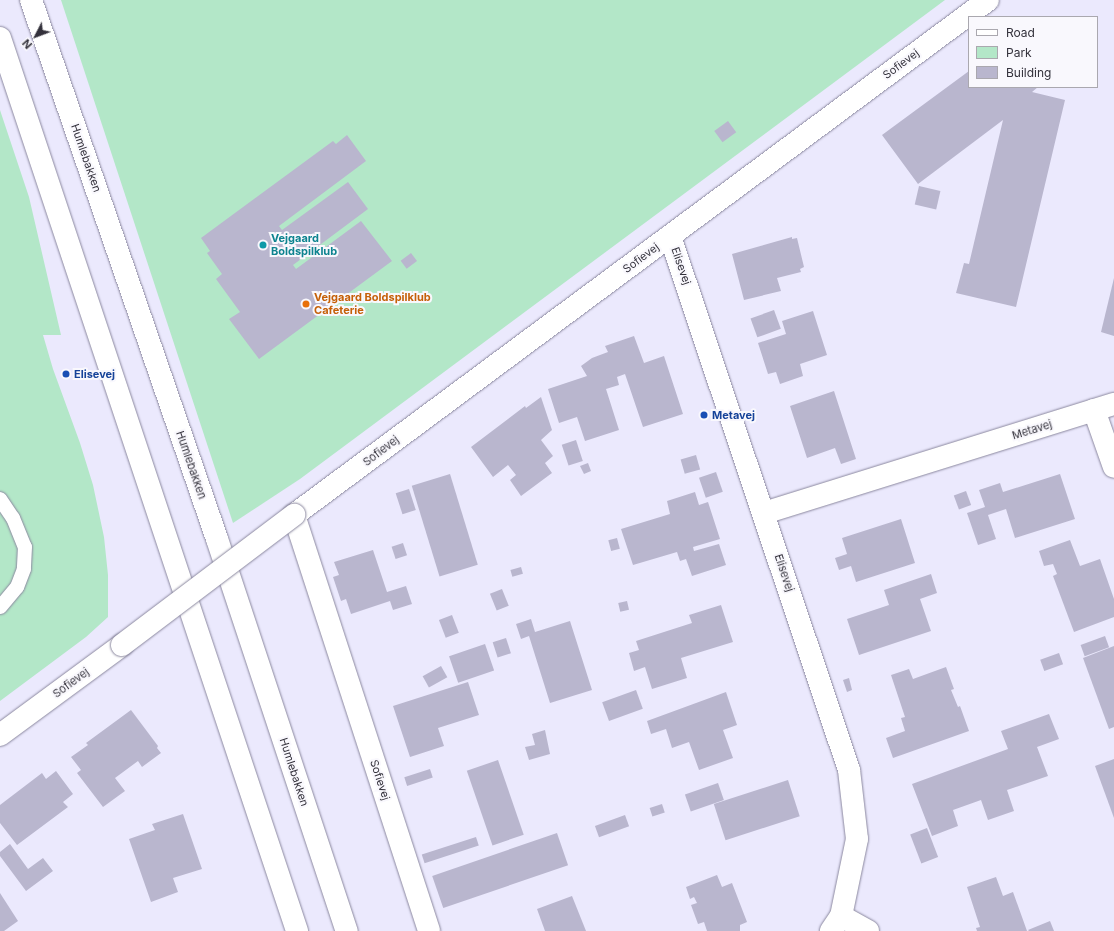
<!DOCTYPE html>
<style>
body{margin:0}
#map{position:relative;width:1114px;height:931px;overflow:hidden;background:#ebe9fd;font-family:Inter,sans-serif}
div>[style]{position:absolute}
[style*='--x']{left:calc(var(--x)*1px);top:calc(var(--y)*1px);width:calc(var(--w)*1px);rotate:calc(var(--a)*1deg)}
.green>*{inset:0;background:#b3e7c8}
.building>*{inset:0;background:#b9b6ce;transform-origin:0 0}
.roads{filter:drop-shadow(0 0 1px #8b889f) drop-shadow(0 0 1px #8b889f)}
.service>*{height:14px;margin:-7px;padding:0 7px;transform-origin:7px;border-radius:7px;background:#fff}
.minor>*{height:22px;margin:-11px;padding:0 11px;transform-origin:11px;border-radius:11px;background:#fff}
.tertiary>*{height:22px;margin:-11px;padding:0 11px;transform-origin:11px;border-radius:11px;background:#fff}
.bridges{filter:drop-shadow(0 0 1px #8b889f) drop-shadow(0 0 1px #8b889f)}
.tertiary-bridge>*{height:22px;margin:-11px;padding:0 11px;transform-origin:11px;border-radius:11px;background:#fff}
.dots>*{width:11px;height:11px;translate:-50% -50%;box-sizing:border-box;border:2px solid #f9f8fd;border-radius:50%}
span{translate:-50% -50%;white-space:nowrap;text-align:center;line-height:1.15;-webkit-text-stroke:4px #f9f8fd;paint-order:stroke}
.street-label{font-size:11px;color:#33313b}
.culture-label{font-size:11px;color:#0d838f;font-weight:700}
.left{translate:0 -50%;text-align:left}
.food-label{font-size:11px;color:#c56008;font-weight:700}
.transit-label{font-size:11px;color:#164399;font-weight:700}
.legend{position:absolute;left:968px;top:16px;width:130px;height:72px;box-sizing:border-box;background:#f9f8fd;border:1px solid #aaa8af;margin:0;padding:5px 7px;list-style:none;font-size:12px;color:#33313b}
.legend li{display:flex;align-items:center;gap:8px;height:20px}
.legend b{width:20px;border:1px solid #aaa8af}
.north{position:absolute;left:16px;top:16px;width:40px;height:40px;-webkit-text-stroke:3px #f9f8fd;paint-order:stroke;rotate:228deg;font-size:11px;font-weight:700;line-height:16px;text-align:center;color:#33313b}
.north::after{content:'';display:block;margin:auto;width:14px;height:18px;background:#33313b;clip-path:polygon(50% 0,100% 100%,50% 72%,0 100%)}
</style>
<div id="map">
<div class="green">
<i style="clip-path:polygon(61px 0,945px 0,300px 479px,233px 523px)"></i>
<i style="clip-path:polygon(0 110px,29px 197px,61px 335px,43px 335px,53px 369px,80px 443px,93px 485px,104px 537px,108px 575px,108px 617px,86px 637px,0 701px)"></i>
</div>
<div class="building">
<i style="clip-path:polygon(969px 71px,969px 87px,1038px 87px,1032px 92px,1065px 100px,1016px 307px,956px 293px,964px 263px,969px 264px,1003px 120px,918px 184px,882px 135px)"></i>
<i style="left:728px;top:121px;width:14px;height:17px;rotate:54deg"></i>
<i style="clip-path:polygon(347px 135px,366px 161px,279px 226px,282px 230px,348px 182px,368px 209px,293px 265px,296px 269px,361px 221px,392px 261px,259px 359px,229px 319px,240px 312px,216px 279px,222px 274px,207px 253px,210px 251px,201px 238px,333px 141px,336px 144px)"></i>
<i style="left:919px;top:186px;width:22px;height:19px;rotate:13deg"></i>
<i style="clip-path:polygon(792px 237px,792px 239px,797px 238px,804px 267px,800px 269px,801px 272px,777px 278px,781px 291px,744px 300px,732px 254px)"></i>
<i style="left:411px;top:253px;width:10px;height:13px;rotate:53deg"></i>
<i style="clip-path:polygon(1114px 278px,1114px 336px,1101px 332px)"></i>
<i style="left:774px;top:310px;width:20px;height:25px;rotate:70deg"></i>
<i style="clip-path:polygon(813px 311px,827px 355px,800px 364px,803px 376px,780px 384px,776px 372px,768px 374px,758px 343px,786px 334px,782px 321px)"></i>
<i style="clip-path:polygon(634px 336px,644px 363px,664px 356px,683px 414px,643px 427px,625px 374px,617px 377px,619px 385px,606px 389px,619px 430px,585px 441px,577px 417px,559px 423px,548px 389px,587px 376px,581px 366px,592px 358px,608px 352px,605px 346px)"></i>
<i style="clip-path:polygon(834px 391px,856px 459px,841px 464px,835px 448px,807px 458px,790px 406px)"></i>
<i style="clip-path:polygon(541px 397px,552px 430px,541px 440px,553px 456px,545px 463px,552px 473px,521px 496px,510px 480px,516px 475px,508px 465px,493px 477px,471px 447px,525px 406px,526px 408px)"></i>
<i style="left:576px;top:440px;width:22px;height:15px;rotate:72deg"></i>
<i style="left:696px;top:455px;width:15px;height:16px;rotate:74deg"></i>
<i style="clip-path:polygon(588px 463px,591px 471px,584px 474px,580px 466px)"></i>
<i style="left:716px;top:472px;width:21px;height:18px;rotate:71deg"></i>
<i style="left:450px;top:474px;width:95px;height:40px;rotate:73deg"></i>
<i style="clip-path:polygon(1060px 474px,1075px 519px,1015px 538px,1006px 509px,988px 515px,996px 539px,978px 545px,967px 513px,985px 507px,979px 490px,1000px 483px,1003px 492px)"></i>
<i style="left:409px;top:489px;width:22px;height:14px;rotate:72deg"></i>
<i style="left:966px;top:491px;width:15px;height:13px;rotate:70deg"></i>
<i style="clip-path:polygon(695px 492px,699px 505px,708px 502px,720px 539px,693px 547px,694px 551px,719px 544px,726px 565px,692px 576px,686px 559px,680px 561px,677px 552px,633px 565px,621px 529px,670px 514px,667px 501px)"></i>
<i style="clip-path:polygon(901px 519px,915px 563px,856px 582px,851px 566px,839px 570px,835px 558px,847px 554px,842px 538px)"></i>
<i style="left:617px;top:538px;width:11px;height:9px;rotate:75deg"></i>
<i style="clip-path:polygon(1070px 540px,1080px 566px,1100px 559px,1114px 599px,1114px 617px,1074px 632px,1053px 576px,1057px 574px,1053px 564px,1044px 566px,1039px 551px)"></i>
<i style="left:403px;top:543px;width:13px;height:12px;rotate:72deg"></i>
<i style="clip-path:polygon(373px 550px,387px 592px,406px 586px,412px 604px,393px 610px,390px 601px,351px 614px,346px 599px,341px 601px,333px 577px,339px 575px,334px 562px)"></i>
<i style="left:521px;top:567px;width:7px;height:11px;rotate:74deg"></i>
<i style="clip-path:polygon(931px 574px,937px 593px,920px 599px,931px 631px,859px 655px,847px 619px,889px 605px,884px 590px)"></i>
<i style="left:502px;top:589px;width:18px;height:13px;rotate:68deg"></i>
<i style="left:627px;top:601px;width:9px;height:9px;rotate:77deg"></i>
<i style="clip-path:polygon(721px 605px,733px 642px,681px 658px,687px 678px,652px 689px,645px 667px,634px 671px,629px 653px,639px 650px,636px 641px,692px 623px,689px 615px)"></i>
<i style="left:452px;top:615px;width:19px;height:14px;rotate:69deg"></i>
<i style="clip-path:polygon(531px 619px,535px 632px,570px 621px,592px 690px,550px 703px,529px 636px,521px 639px,516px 624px)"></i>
<i style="left:1105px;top:636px;width:12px;height:26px;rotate:70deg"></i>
<i style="left:506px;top:638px;width:16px;height:14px;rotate:72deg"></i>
<i style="left:485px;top:644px;width:28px;height:38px;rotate:71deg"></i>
<i style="clip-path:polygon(1114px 646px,1114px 727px,1109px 729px,1083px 658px)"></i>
<i style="left:1059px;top:653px;width:12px;height:20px;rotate:70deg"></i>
<i style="left:441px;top:666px;width:13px;height:21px;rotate:61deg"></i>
<i style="clip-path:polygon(946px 667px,954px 689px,951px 690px,958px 707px,960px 706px,969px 731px,893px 758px,886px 738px,905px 731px,901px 718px,905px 717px,891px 675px,909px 669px,913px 679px)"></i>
<i style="clip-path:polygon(849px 678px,852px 690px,847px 692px,843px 680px)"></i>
<i style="clip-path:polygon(468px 682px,479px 715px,438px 728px,444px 746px,410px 757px,393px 706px)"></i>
<i style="left:636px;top:690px;width:20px;height:36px;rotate:70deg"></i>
<i style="clip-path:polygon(726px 692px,737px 725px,723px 730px,733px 758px,699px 770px,689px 742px,672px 748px,666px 729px,651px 734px,647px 721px)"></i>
<i style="clip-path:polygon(131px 710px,158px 746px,157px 748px,161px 753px,142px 767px,138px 761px,115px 778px,125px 791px,103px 807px,77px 773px,81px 770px,71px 757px,88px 745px,86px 743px)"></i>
<i style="clip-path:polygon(1049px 714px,1059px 739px,1037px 747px,1048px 776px,1007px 790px,1014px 811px,988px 820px,981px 800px,953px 810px,958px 826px,932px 836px,912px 784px,1008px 749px,1001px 731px)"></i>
<i style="clip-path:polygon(545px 730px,550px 754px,529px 760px,525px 747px,535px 745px,532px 734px)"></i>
<i style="clip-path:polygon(1114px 759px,1114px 818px,1095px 766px)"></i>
<i style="left:498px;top:760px;width:79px;height:33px;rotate:71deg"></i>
<i style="left:430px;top:769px;width:9px;height:27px;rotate:72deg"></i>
<i style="clip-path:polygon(56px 771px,73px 794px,63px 802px,68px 807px,17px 845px,0 823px,0 805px,42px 773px,46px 779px)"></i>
<i style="left:788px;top:780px;width:38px;height:78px;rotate:72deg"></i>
<i style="left:718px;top:783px;width:18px;height:35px;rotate:71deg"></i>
<i style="left:662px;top:804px;width:9px;height:13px;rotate:72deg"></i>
<i style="clip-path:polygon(183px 814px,202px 869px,173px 878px,178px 892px,151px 902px,129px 839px,155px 830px,152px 824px)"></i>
<i style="left:625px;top:815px;width:12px;height:32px;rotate:70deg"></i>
<i style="left:927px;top:828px;width:31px;height:18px;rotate:69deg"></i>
<i style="left:557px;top:833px;width:34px;height:132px;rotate:71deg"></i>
<i style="left:476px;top:837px;width:9px;height:57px;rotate:72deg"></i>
<i style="clip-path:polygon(10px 844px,28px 869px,43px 858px,53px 871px,26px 891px,0 856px,0 852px)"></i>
<i style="clip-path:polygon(717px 875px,722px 887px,732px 883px,747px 922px,740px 925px,740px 931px,707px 931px,704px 922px,698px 924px,691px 905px,697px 903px,694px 897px,690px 899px,686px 887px)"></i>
<i style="clip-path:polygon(996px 877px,1003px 896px,1013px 892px,1027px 931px,977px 931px,976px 928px,980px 927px,967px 887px)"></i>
<i style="clip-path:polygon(0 893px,18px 921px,4px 931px,0 931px)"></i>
<i style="clip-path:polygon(572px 896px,586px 931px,545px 931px,537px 909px)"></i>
<i style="clip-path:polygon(1050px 921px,1054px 931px,1029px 931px,1028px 930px)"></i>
</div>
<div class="roads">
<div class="service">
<i style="--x:0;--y:499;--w:23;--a:56"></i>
<i style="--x:13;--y:518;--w:31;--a:68"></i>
<i style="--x:25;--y:547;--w:22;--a:93"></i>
<i style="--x:24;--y:569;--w:19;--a:111"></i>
<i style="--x:17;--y:587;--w:26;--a:130"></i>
</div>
<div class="minor">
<i style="--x:670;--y:236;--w:563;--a:71.47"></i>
<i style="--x:849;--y:770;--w:69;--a:83.4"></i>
<i style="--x:857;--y:839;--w:79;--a:101.7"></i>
<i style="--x:841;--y:916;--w:18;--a:124"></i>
<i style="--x:1094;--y:410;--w:60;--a:70.7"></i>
<i style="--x:764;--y:513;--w:367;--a:-17.3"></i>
<i style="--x:294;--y:515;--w:437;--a:72"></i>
<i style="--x:841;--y:916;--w:31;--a:29"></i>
</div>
<div class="tertiary">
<i style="--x:31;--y:0;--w:570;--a:70.96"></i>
<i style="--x:217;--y:539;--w:413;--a:71.7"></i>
<i style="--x:0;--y:38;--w:941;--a:71.6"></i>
<i style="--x:294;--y:515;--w:864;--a:-36.58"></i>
<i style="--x:0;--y:735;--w:152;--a:-36.4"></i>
</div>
</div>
<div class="bridges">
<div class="tertiary-bridge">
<i style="--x:122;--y:645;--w:216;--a:-37.1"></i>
</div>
</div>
<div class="dots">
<i style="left:263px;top:245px;background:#0f9aa8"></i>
<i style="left:306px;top:304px;background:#e8710a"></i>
<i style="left:66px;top:374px;background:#1a4fb4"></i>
<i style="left:704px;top:415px;background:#1a4fb4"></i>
</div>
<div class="street-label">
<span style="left:901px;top:64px;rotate:-37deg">Sofievej</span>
<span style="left:86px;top:158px;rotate:71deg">Humlebakken</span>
<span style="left:641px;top:258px;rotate:-37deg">Sofievej</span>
<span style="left:681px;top:266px;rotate:71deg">Elisevej</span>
<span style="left:1032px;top:430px;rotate:-17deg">Metavej</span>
<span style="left:381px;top:451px;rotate:-37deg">Sofievej</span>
<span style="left:191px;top:465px;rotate:71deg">Humlebakken</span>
<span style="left:784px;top:573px;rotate:72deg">Elisevej</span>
<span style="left:71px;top:683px;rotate:-36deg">Sofievej</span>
<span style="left:294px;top:772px;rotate:72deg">Humlebakken</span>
<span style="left:380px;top:780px;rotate:72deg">Sofievej</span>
</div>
<div class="culture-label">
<span class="left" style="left:271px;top:245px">Vejgaard<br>Boldspilklub</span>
</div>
<div class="food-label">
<span class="left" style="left:314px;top:304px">Vejgaard Boldspilklub<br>Cafeterie</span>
</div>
<div class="transit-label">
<span class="left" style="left:74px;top:374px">Elisevej</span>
<span class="left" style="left:712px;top:415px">Metavej</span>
</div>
<ul class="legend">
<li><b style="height:5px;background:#fff"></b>Road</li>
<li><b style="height:11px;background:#b3e7c8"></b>Park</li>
<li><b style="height:11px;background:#b9b6ce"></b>Building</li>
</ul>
<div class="north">N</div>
</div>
